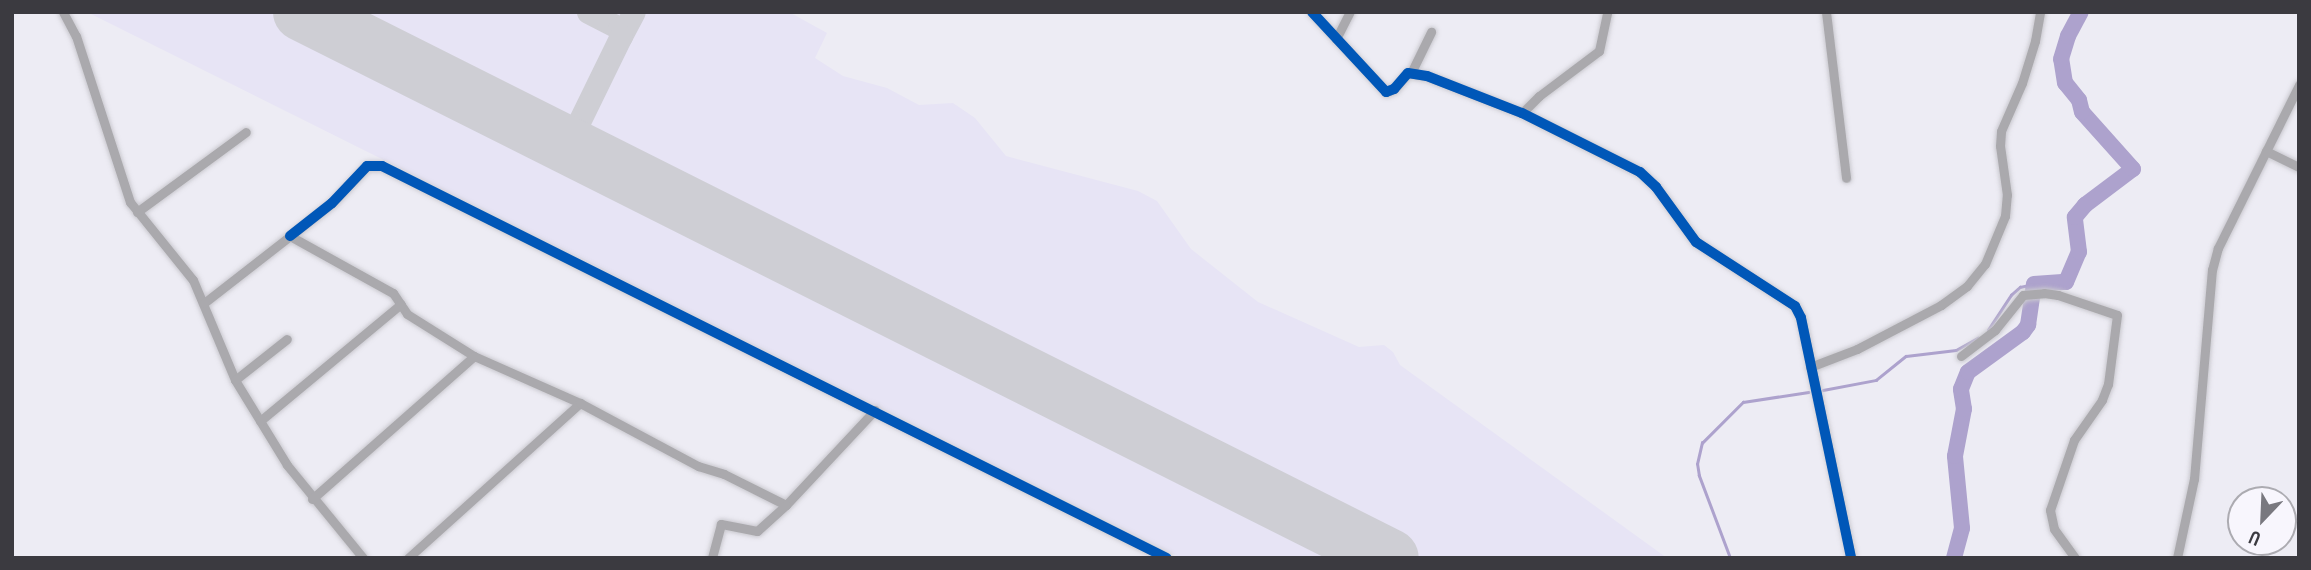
<!DOCTYPE html>
<style>
body{margin:0}
#map{position:relative;width:2311px;height:570px;overflow:hidden;background:#edecf4;font-family:"PT Sans Narrow",sans-serif}
div>[style]{position:absolute}
[style*='--x']{left:calc(var(--x)*1px);top:calc(var(--y)*1px);width:calc(var(--w)*1px);rotate:calc(var(--a)*1deg)}
.built>*{inset:0;background:#e7e4f5}
.stream>*{height:2.5px;margin:-1.25px;padding:0 1.25px;transform-origin:1.25px;border-radius:1.25px;background:#ada2cd}
.river>*{height:16px;margin:-8px;padding:0 8px;transform-origin:8px;border-radius:8px;background:#ada2cd}
.taxiway>*{height:23px;margin:-11.5px;padding:0 11.5px;transform-origin:11.5px;border-radius:11.5px;background:#ceced4}
.runway>*{height:58px;margin:-29px;padding:0 29px;transform-origin:29px;border-radius:29px;background:#ceced4}
.roads{filter:drop-shadow(0 0 2px #cac9cf) drop-shadow(0 0 2px #cac9cf)}
.minor>*{height:9px;margin:-4.5px;padding:0 4.5px;transform-origin:4.5px;border-radius:4.5px;background:#aaa9ad}
.cycleway>*{height:10px;margin:-5px;padding:0 5px;transform-origin:5px;border-radius:5px;background:#0057b8}
span{translate:-50% -50%;white-space:nowrap;text-align:center;line-height:1.15;-webkit-text-stroke:7px #f8f6fd;paint-order:stroke}
.frame{position:absolute;inset:0;border:14px solid #3b3a40;pointer-events:none}
.north{position:absolute;left:2227px;top:486px;width:70px;height:70px;box-sizing:border-box;background:#f8f6fd;border:2px solid #acabb1;border-radius:50%;rotate:203deg;font-size:19px;font-weight:700;line-height:28px;text-align:center;color:#3b3a40}
.north::after{content:'';display:block;margin:auto;width:24px;height:32px;background:#79787f;clip-path:polygon(50% 0,100% 100%,50% 72%,0 100%)}
</style>
<div id="map">
<div class="built">
<i style="clip-path:polygon(87px 12px,789px 12px,827px 33px,815px 58px,843px 76px,887px 88px,919px 105px,953px 103px,975px 118px,1006px 156px,1138px 191px,1157px 201px,1191px 249px,1258px 302px,1359px 347px,1384px 345px,1393px 352px,1400px 365px,1667px 558px,1181px 558px)"></i>
</div>
<div class="stream">
<i style="--x:1988;--y:330;--w:42;--a:-56.7"></i>
<i style="--x:2011;--y:295;--w:12;--a:-42"></i>
<i style="--x:2020;--y:287;--w:14;--a:-12"></i>
<i style="--x:1823;--y:390;--w:54;--a:-10.7"></i>
<i style="--x:1876;--y:380;--w:38;--a:-39"></i>
<i style="--x:1906;--y:356;--w:50;--a:-6.8"></i>
<i style="--x:1956;--y:350;--w:25;--a:-29"></i>
<i style="--x:1730;--y:558;--w:88;--a:-110.7"></i>
<i style="--x:1699;--y:476;--w:12;--a:-99"></i>
<i style="--x:1697;--y:464;--w:22;--a:-77"></i>
<i style="--x:1702;--y:443;--w:58;--a:-45"></i>
<i style="--x:1743;--y:402;--w:66;--a:-8.7"></i>
</div>
<div class="river">
<i style="--x:1954;--y:558;--w:31;--a:-75"></i>
<i style="--x:1962;--y:528;--w:72;--a:-95.6"></i>
<i style="--x:1955;--y:456;--w:48;--a:-79.2"></i>
<i style="--x:1964;--y:409;--w:20;--a:-99"></i>
<i style="--x:1961;--y:389;--w:18;--a:-68"></i>
<i style="--x:1968;--y:372;--w:68;--a:-36"></i>
<i style="--x:2023;--y:332;--w:9;--a:-54"></i>
<i style="--x:2028;--y:325;--w:41;--a:-81.7"></i>
<i style="--x:2034;--y:284;--w:32;--a:-4"></i>
<i style="--x:2066;--y:282;--w:33;--a:-67"></i>
<i style="--x:2079;--y:252;--w:35;--a:-97"></i>
<i style="--x:2075;--y:217;--w:16;--a:-50"></i>
<i style="--x:2085;--y:205;--w:60;--a:-36.9"></i>
<i style="--x:2133;--y:169;--w:76;--a:-131.8"></i>
<i style="--x:2082;--y:112;--w:12;--a:-104"></i>
<i style="--x:2079;--y:100;--w:22;--a:-129"></i>
<i style="--x:2065;--y:83;--w:24;--a:-99"></i>
<i style="--x:2061;--y:59;--w:24;--a:-73"></i>
<i style="--x:2068;--y:36;--w:27;--a:-62"></i>
</div>
<div class="taxiway">
<i style="--x:588;--y:12;--w:35;--a:27"></i>
<i style="--x:619;--y:28;--w:8;--a:76"></i>
<i style="--x:621;--y:36;--w:27;--a:-62"></i>
<i style="--x:356;--y:14;--w:15;--a:90"></i>
<i style="--x:356;--y:29;--w:19;--a:55"></i>
<i style="--x:324;--y:23;--w:19;--a:3"></i>
<i style="--x:343;--y:24;--w:18;--a:-41"></i>
<i style="--x:578;--y:124;--w:20;--a:84"></i>
<i style="--x:580;--y:144;--w:18;--a:49"></i>
<i style="--x:544;--y:134;--w:20;--a:0"></i>
<i style="--x:564;--y:134;--w:17;--a:-36"></i>
<i style="--x:578;--y:124;--w:98;--a:-64"></i>
</div>
<div class="runway">
<i style="--x:302;--y:12;--w:1217;--a:26.65"></i>
</div>
<div class="roads">
<div class="minor">
<i style="--x:63;--y:12;--w:27;--a:62"></i>
<i style="--x:76;--y:36;--w:175;--a:72"></i>
<i style="--x:130;--y:202;--w:100;--a:51.1"></i>
<i style="--x:193;--y:280;--w:108;--a:67.2"></i>
<i style="--x:235;--y:380;--w:100;--a:58.5"></i>
<i style="--x:287;--y:465;--w:120;--a:50.7"></i>
<i style="--x:1312;--y:12;--w:109;--a:47.2"></i>
<i style="--x:1386;--y:92;--w:9;--a:-21"></i>
<i style="--x:1394;--y:89;--w:21;--a:-49"></i>
<i style="--x:1408;--y:73;--w:19;--a:9"></i>
<i style="--x:1427;--y:76;--w:102;--a:21.3"></i>
<i style="--x:1522;--y:113;--w:132;--a:26.6"></i>
<i style="--x:1640;--y:172;--w:22;--a:43"></i>
<i style="--x:1656;--y:187;--w:68;--a:54"></i>
<i style="--x:1696;--y:242;--w:118;--a:32.9"></i>
<i style="--x:1795;--y:306;--w:13;--a:63"></i>
<i style="--x:1801;--y:318;--w:245;--a:78.2"></i>
<i style="--x:1826;--y:12;--w:167;--a:83.1"></i>
<i style="--x:1336;--y:39;--w:30;--a:-63"></i>
<i style="--x:1411;--y:73;--w:46;--a:-64"></i>
<i style="--x:1522;--y:113;--w:24;--a:-45"></i>
<i style="--x:1539;--y:96;--w:75;--a:-36.9"></i>
<i style="--x:1599;--y:51;--w:40;--a:-78"></i>
<i style="--x:2266;--y:151;--w:37;--a:26"></i>
<i style="--x:137;--y:212;--w:135;--a:-36.3"></i>
<i style="--x:290;--y:236;--w:53;--a:-38.2"></i>
<i style="--x:332;--y:203;--w:51;--a:-46.6"></i>
<i style="--x:367;--y:166;--w:15;--a:0"></i>
<i style="--x:382;--y:166;--w:877;--a:26.54"></i>
<i style="--x:204;--y:303;--w:109;--a:-37.9"></i>
<i style="--x:290;--y:236;--w:118;--a:29"></i>
<i style="--x:393;--y:293;--w:25;--a:56"></i>
<i style="--x:407;--y:314;--w:79;--a:32.1"></i>
<i style="--x:474;--y:356;--w:116;--a:23.9"></i>
<i style="--x:1961;--y:356;--w:43;--a:-37.4"></i>
<i style="--x:1995;--y:330;--w:45;--a:-51.3"></i>
<i style="--x:2023;--y:295;--w:21;--a:-5"></i>
<i style="--x:2044;--y:293;--w:14;--a:8"></i>
<i style="--x:2058;--y:295;--w:62;--a:18.7"></i>
<i style="--x:2117;--y:315;--w:70;--a:97.4"></i>
<i style="--x:2108;--y:384;--w:17;--a:111"></i>
<i style="--x:2102;--y:400;--w:49;--a:125"></i>
<i style="--x:2074;--y:440;--w:74;--a:108.9"></i>
<i style="--x:2050;--y:510;--w:19;--a:78"></i>
<i style="--x:2054;--y:529;--w:36;--a:54"></i>
<i style="--x:1810;--y:367;--w:50;--a:-21"></i>
<i style="--x:1857;--y:349;--w:95;--a:-27.6"></i>
<i style="--x:1941;--y:305;--w:32;--a:-36"></i>
<i style="--x:1967;--y:286;--w:28;--a:-51"></i>
<i style="--x:1985;--y:264;--w:52;--a:-67.4"></i>
<i style="--x:2005;--y:216;--w:21;--a:-85"></i>
<i style="--x:2007;--y:195;--w:49;--a:-98.1"></i>
<i style="--x:2000;--y:146;--w:15;--a:-86"></i>
<i style="--x:2001;--y:131;--w:52;--a:-66.4"></i>
<i style="--x:2022;--y:83;--w:44;--a:-72.8"></i>
<i style="--x:2035;--y:41;--w:29;--a:-80"></i>
<i style="--x:235;--y:380;--w:66;--a:-38.3"></i>
<i style="--x:260;--y:421;--w:183;--a:-39.7"></i>
<i style="--x:312;--y:499;--w:216;--a:-41.4"></i>
<i style="--x:786;--y:505;--w:130;--a:-46.9"></i>
<i style="--x:408;--y:558;--w:232;--a:-42"></i>
<i style="--x:580;--y:403;--w:134;--a:28.1"></i>
<i style="--x:698;--y:466;--w:27;--a:17"></i>
<i style="--x:724;--y:474;--w:69;--a:26.6"></i>
<i style="--x:786;--y:505;--w:39;--a:138"></i>
<i style="--x:757;--y:531;--w:37;--a:-169"></i>
<i style="--x:721;--y:524;--w:35;--a:105"></i>
<i style="--x:2177;--y:558;--w:81;--a:-77.9"></i>
<i style="--x:2194;--y:479;--w:210;--a:-85.1"></i>
<i style="--x:2212;--y:270;--w:23;--a:-75"></i>
<i style="--x:2218;--y:248;--w:182;--a:-63.6"></i>
</div>
</div>
<div class="cycleway">
<i style="--x:1312;--y:12;--w:109;--a:47.2"></i>
<i style="--x:1386;--y:92;--w:9;--a:-21"></i>
<i style="--x:1394;--y:89;--w:21;--a:-49"></i>
<i style="--x:1408;--y:73;--w:19;--a:9"></i>
<i style="--x:1427;--y:76;--w:102;--a:21.3"></i>
<i style="--x:1522;--y:113;--w:132;--a:26.6"></i>
<i style="--x:1640;--y:172;--w:22;--a:43"></i>
<i style="--x:1656;--y:187;--w:68;--a:54"></i>
<i style="--x:1696;--y:242;--w:118;--a:32.9"></i>
<i style="--x:1795;--y:306;--w:13;--a:63"></i>
<i style="--x:1801;--y:318;--w:245;--a:78.2"></i>
<i style="--x:290;--y:236;--w:53;--a:-38.2"></i>
<i style="--x:332;--y:203;--w:51;--a:-46.6"></i>
<i style="--x:367;--y:166;--w:15;--a:0"></i>
<i style="--x:382;--y:166;--w:877;--a:26.54"></i>
</div>
<div class="frame"></div>
<div class="north">U</div>
</div>
